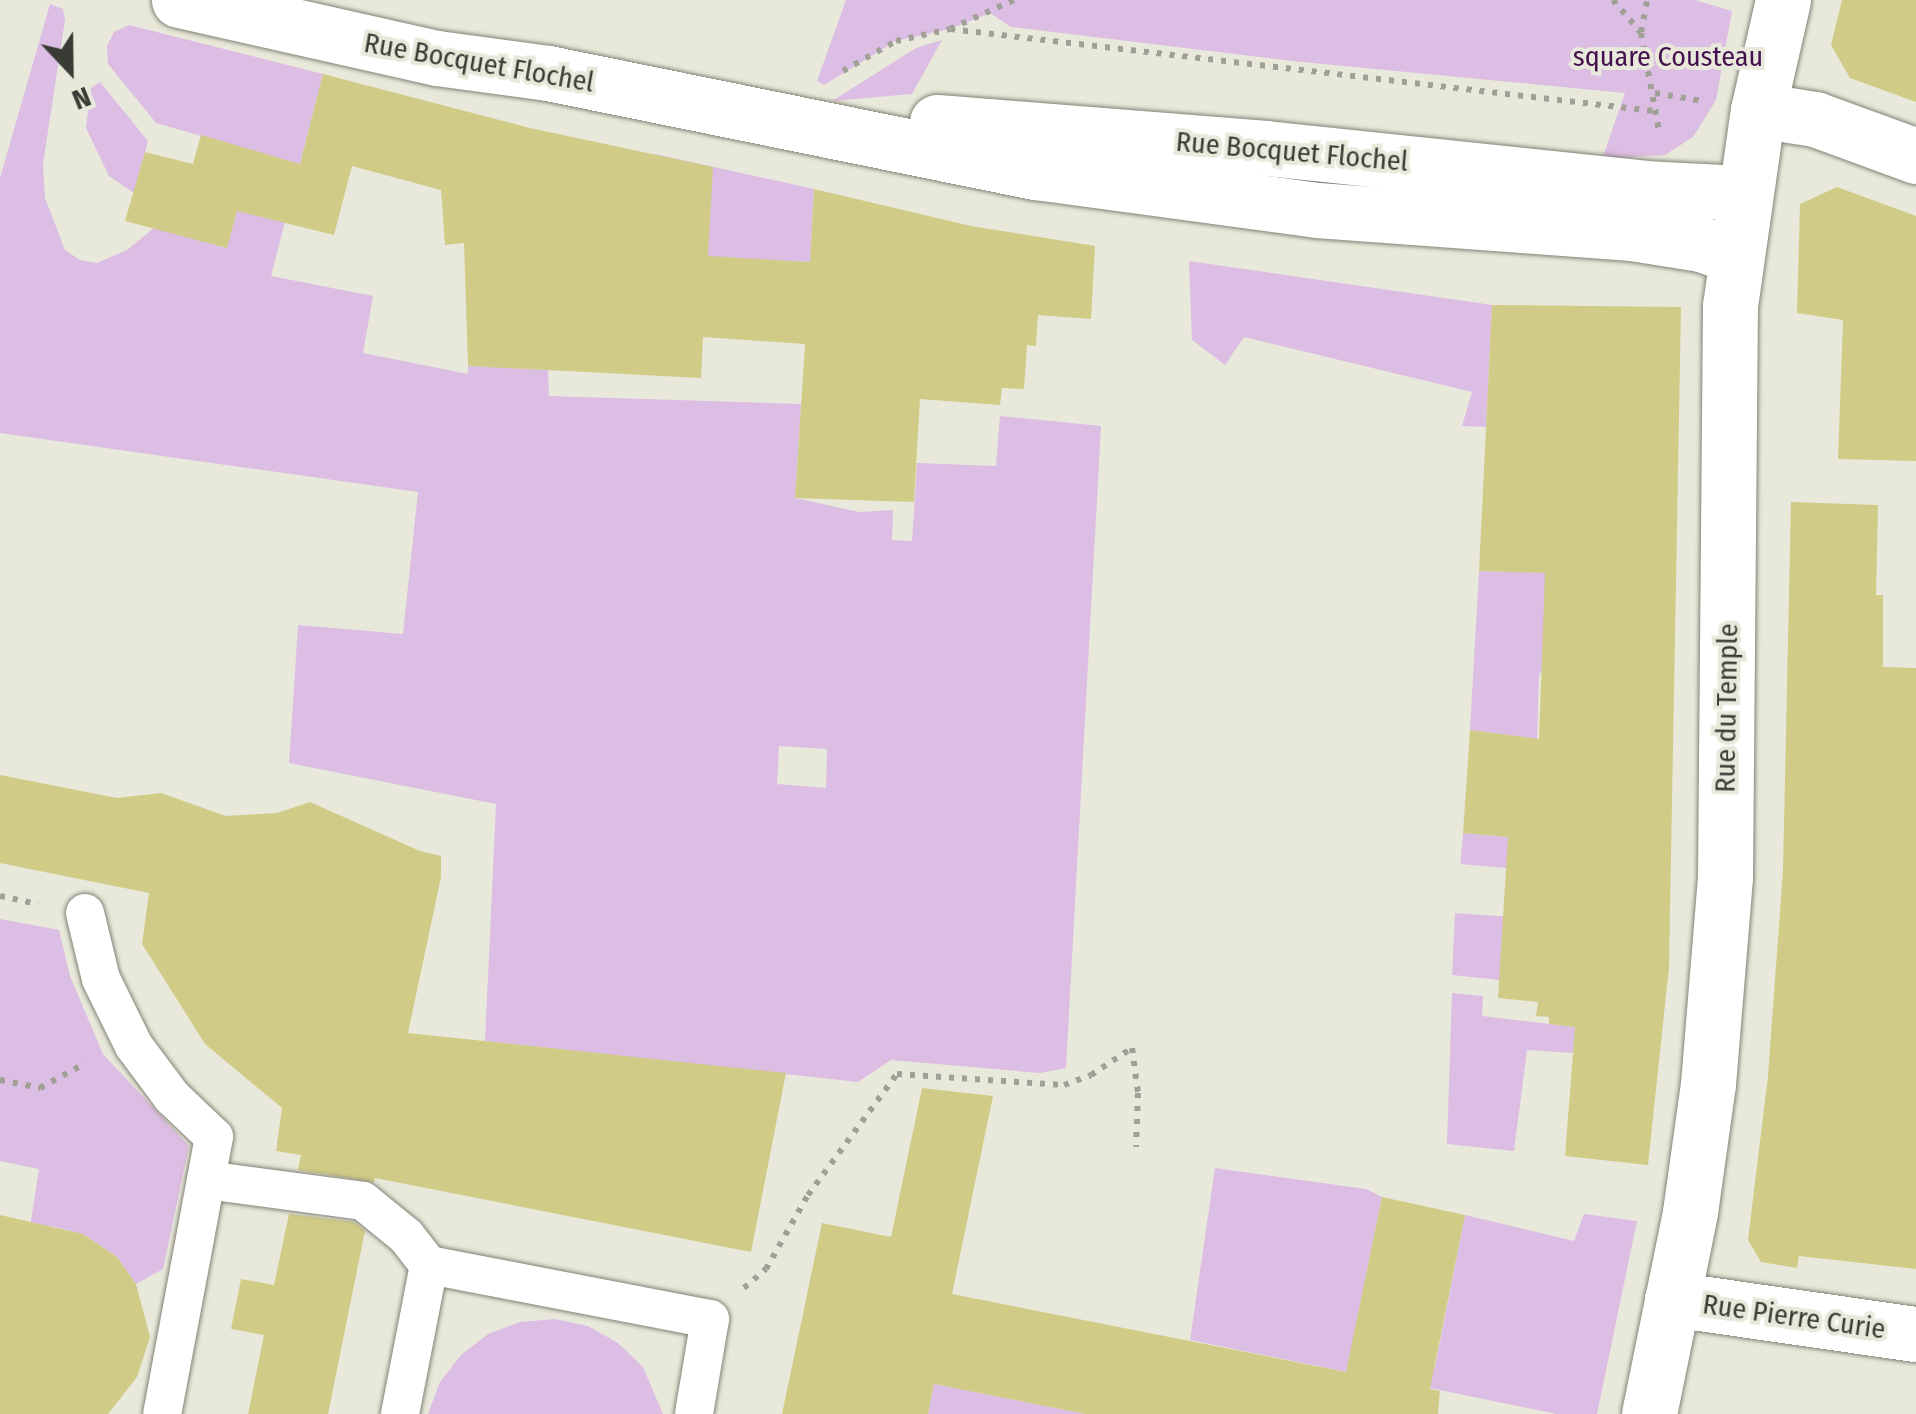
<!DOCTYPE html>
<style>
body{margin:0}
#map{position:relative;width:1916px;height:1414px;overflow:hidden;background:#e9e9db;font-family:"Fira Sans Condensed",sans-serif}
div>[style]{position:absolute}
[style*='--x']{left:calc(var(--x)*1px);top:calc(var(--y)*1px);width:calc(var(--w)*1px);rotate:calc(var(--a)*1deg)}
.green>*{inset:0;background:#dcbde3;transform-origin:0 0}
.building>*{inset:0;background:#d0cb87}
.path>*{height:6px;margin-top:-3px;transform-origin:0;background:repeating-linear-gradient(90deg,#a0a096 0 5px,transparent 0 13px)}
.roads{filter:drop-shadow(0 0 2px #838276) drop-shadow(0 0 2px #838276)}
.service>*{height:38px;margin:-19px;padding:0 19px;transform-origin:19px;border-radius:19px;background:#fff}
.minor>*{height:55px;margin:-27.5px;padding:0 27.5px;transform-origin:27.5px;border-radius:27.5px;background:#fff}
.tertiary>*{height:55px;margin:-27.5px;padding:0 27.5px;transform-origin:27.5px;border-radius:27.5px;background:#fff}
span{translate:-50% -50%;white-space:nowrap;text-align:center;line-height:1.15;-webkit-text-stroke:8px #e9e9db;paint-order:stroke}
.park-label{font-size:28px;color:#451050}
.street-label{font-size:28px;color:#3b3b36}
.north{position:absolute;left:20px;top:20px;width:100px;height:100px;-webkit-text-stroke:8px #e9e9db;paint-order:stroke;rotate:158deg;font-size:28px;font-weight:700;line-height:40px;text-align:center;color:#3b3b36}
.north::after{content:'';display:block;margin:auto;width:35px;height:45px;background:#3b3b36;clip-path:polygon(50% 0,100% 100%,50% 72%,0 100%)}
</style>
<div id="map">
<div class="green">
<i style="clip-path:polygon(846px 0,1695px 0,1732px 11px,1716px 100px,1693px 137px,1665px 155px,1602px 159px,1625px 93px,1292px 61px,1011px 27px,990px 13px,950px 29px,896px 41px,824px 85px,817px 81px)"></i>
<i style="clip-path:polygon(evenodd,50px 4px,63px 9px,65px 20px,43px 164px,45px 198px,65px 250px,80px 260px,97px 263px,127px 250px,154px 228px,226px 248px,254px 151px,156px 123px,108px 64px,107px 46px,114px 32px,129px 25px,323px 74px,271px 276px,373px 296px,363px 353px,468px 374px,468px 366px,548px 370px,549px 396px,801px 404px,795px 498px,859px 512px,893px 510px,892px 540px,912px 541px,917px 463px,996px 466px,1000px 416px,1101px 426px,1066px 1068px,1040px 1073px,891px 1060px,858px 1082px,485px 1041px,496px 804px,289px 763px,298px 625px,403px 634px,418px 492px,0 433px,0 178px,50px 4px,779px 746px,827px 749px,826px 788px,777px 784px,779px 746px)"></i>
<i style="clip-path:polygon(942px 40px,912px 94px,832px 101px,916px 48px)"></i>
<i style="clip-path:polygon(100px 82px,148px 141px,134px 193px,109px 176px,86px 128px,91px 88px)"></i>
<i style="clip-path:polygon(655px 154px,814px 189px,810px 262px,648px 254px)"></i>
<i style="clip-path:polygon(1189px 261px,1492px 305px,1486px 427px,1462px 426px,1472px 392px,1244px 337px,1225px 365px,1192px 340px)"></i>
<i style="clip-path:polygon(1479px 571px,1595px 574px,1539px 675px,1537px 739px,1470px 730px)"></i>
<i style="left:1463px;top:833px;width:96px;height:31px;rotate:5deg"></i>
<i style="clip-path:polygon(1455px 913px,1541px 919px,1549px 985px,1452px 975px)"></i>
<i style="clip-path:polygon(0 919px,59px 930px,70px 976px,103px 1054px,189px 1146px,163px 1269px,136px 1284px,117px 1257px,83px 1234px,51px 1226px,30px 1227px,39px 1169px,0 1161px)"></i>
<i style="clip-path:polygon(1452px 993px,1483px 996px,1482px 1016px,1575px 1027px,1573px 1053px,1527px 1050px,1514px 1151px,1447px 1144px)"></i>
<i style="clip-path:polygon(1215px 1168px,1366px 1189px,1382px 1197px,1351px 1350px,1366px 1376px,1190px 1340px)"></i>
<i style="clip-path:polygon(1584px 1214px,1637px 1221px,1597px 1414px,1557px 1414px,1425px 1387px,1435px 1367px,1465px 1215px,1574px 1241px)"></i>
<i style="clip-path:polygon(555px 1319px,588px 1326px,618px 1343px,643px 1367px,663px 1414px,428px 1414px,440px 1382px,461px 1355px,488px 1334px,520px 1322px)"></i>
<i style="clip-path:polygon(934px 1384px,1086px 1414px,928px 1414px)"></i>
</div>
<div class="building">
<i style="clip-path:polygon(1842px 0,1916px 0,1916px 102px,1850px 78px,1831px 45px)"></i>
<i style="clip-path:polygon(323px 74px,530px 128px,713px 167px,708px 256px,810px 262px,814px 189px,971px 226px,1095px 246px,1091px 319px,1038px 315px,1036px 346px,1027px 345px,1024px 389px,1002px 388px,1000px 405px,920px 399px,914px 502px,795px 498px,805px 344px,703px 337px,701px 378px,468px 366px,464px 243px,445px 245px,441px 190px,352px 166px,334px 235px,237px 211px,227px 248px,125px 221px,145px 152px,193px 164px,201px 135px,300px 164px)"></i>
<i style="clip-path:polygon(1837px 187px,1916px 216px,1916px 461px,1838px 459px,1843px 320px,1797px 313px,1800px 204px)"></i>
<i style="clip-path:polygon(1492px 305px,1681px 307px,1669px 967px,1648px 1165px,1565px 1156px,1575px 1027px,1549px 1024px,1549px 1017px,1536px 1016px,1538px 1002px,1498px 998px,1508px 837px,1463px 833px,1470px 730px,1539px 739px,1545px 573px,1479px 571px)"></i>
<i style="clip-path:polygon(1791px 502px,1878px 505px,1876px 595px,1883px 595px,1883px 667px,1916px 668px,1916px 1269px,1799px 1256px,1797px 1268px,1761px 1262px,1748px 1240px,1768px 1076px,1783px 870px)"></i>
<i style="clip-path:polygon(0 775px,117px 798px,161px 793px,226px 816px,277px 813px,310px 802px,420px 851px,441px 856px,441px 877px,408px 1033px,786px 1073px,751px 1252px,375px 1178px,374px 1182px,298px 1170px,301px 1155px,276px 1151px,282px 1108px,205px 1044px,142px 944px,149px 893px,0 863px)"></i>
<i style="clip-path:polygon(922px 1088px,993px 1096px,952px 1294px,1346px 1372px,1382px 1197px,1465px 1215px,1430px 1389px,1440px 1391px,1438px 1414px,1086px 1414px,934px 1384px,928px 1414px,782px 1414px,822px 1223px,891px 1237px)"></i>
<i style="clip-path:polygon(289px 1214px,354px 1222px,365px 1231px,328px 1414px,248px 1414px,264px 1335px,231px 1329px,241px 1279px,274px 1285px)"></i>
<i style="clip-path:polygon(0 1215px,83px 1234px,117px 1257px,136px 1284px,150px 1337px,137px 1377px,108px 1414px,0 1414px)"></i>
</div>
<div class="path">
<i style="--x:1613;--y:0;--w:43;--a:49.7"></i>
<i style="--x:1641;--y:33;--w:100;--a:79.6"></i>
<i style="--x:950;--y:29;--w:708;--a:6.65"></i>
<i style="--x:1641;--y:32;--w:33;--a:-79"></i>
<i style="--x:843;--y:71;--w:61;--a:-29.5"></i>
<i style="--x:896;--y:41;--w:55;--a:-12.5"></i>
<i style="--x:950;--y:29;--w:70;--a:-24.4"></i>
<i style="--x:1655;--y:93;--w:49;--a:9.5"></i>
<i style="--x:0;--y:896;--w:39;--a:12"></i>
<i style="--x:0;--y:1080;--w:41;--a:11.3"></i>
<i style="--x:40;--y:1088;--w:52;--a:-28.5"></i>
<i style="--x:744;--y:1288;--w:29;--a:-41"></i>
<i style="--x:766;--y:1269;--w:85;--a:-60.4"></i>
<i style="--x:808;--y:1195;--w:150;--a:-53.7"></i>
<i style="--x:897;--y:1074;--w:167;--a:3.8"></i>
<i style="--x:1064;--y:1085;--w:29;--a:-20"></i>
<i style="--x:1091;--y:1075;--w:49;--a:-33.4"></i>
<i style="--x:1132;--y:1048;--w:45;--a:82.4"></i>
<i style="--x:1138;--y:1093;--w:54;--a:92.1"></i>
</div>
<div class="roads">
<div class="service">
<i style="--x:85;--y:913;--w:68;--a:76.4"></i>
<i style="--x:101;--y:979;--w:75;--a:63.8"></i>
<i style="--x:134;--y:1046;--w:64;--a:53.3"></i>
<i style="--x:172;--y:1097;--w:58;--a:43.6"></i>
<i style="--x:214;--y:1137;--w:282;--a:100.6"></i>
<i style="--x:206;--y:1180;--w:158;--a:7.6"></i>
<i style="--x:363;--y:1201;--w:55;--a:39.1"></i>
<i style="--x:406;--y:1236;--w:37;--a:52"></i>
<i style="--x:400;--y:1414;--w:152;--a:-79"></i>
<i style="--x:429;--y:1265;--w:286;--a:10.9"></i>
<i style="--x:710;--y:1319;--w:96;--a:99.6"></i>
</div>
<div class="minor">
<i style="--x:179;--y:0;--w:264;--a:12.7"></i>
<i style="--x:437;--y:58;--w:112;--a:7.7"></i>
<i style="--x:548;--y:73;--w:498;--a:11.5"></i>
<i style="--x:1036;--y:172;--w:284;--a:7.7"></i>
<i style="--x:1317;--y:210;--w:316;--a:4.2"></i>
<i style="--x:1632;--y:233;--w:70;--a:9.1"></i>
<i style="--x:1701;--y:244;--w:35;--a:20"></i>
<i style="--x:1758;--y:110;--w:58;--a:9"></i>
<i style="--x:1815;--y:119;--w:108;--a:20.1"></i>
<i style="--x:937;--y:122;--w:330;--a:4.5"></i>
<i style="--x:1266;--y:148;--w:382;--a:6"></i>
<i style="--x:1646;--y:188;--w:98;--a:2.9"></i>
<i style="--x:1672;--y:1299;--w:246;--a:8.2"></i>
</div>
<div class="tertiary">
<i style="--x:1649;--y:1414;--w:206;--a:-78.5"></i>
<i style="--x:1690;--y:1212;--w:129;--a:-82"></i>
<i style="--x:1708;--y:1084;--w:208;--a:-85.3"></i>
<i style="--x:1725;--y:877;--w:571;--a:-89.5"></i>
<i style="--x:1730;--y:306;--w:198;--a:-81.9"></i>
<i style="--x:1758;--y:110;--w:113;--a:-77.2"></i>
</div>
</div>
<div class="park-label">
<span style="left:1668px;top:57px">square Cousteau</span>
</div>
<div class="street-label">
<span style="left:479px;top:63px;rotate:10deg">Rue Bocquet Flochel</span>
<span style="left:1292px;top:152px;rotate:5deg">Rue Bocquet Flochel</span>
<span style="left:1727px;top:708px;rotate:-89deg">Rue du Temple</span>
<span style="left:1794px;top:1317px;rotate:8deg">Rue Pierre Curie</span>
</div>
<div class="north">N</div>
</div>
